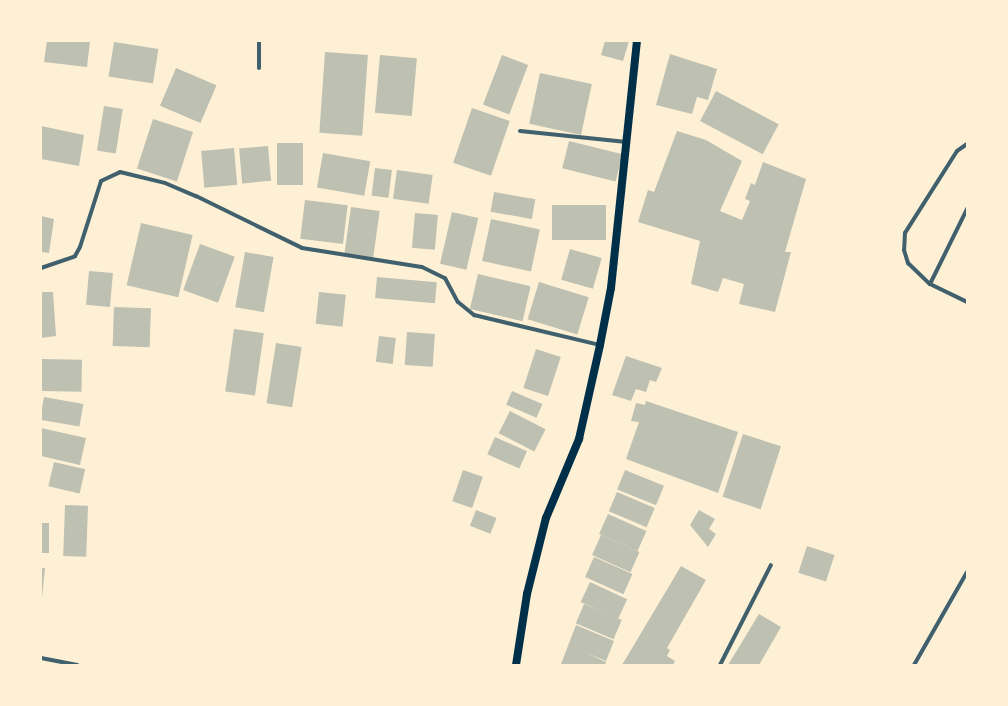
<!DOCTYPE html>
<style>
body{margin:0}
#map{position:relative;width:1008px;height:706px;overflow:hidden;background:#fdf0d5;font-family:Rubik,sans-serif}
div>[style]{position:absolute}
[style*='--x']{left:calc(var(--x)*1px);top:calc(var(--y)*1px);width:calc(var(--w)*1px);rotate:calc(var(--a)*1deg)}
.building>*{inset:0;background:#bec0b2;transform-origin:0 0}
.minor>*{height:4px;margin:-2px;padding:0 2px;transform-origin:2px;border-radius:2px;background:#3f606c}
.secondary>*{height:8px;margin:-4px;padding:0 4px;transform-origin:4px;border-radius:4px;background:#003049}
span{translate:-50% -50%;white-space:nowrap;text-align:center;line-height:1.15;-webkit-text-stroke:4px #fdf0d5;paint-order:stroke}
.frame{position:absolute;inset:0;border:42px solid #fdf0d5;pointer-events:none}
</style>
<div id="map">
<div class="building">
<i style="clip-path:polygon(47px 41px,90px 41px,87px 67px,44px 62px)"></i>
<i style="clip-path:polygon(605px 41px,629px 41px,623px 61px,601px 55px)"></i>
<i style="left:114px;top:42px;width:45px;height:35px;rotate:9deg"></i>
<i style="left:325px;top:52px;width:43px;height:81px;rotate:4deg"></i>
<i style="clip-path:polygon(670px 54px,717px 69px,708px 100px,697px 97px,692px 114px,656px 105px)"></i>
<i style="left:380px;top:55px;width:37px;height:58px;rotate:5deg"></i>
<i style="left:502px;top:55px;width:28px;height:53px;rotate:21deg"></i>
<i style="left:176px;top:68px;width:44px;height:41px;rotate:23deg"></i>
<i style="left:540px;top:73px;width:53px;height:52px;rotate:12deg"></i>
<i style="left:716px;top:91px;width:71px;height:34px;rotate:28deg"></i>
<i style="left:104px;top:106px;width:19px;height:45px;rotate:9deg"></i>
<i style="left:472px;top:108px;width:40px;height:58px;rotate:19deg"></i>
<i style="left:153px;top:119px;width:42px;height:52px;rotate:18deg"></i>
<i style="clip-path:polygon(41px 126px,84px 135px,79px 166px,41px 159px)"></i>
<i style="clip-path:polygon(677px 131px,706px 140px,742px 161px,720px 211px,742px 220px,750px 201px,745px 199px,751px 183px,755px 185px,763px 162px,806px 179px,785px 252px,791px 252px,775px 312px,739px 304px,744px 284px,723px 278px,718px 292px,691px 284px,700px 241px,638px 222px,648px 190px,654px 192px)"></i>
<i style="left:569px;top:141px;width:55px;height:28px;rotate:14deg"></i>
<i style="left:277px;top:143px;width:26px;height:42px"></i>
<i style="left:268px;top:146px;width:35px;height:29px;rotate:85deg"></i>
<i style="left:234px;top:148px;width:37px;height:33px;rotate:85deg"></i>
<i style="left:323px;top:153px;width:48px;height:35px;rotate:10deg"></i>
<i style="left:375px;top:168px;width:17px;height:28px;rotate:7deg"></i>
<i style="left:397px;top:170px;width:36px;height:29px;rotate:8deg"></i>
<i style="left:494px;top:192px;width:42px;height:20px;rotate:10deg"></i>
<i style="left:305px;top:200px;width:43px;height:39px;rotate:7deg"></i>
<i style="left:552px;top:205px;width:54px;height:35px"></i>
<i style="left:351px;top:207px;width:29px;height:47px;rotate:8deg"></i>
<i style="left:452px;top:212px;width:27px;height:53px;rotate:13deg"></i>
<i style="left:415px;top:213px;width:23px;height:35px;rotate:5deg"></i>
<i style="clip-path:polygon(41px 216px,54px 219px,49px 253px,41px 252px)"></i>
<i style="left:491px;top:219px;width:50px;height:43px;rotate:12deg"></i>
<i style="left:141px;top:223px;width:53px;height:64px;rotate:13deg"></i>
<i style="left:200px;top:244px;width:37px;height:49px;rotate:20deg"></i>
<i style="left:570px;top:249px;width:33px;height:32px;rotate:16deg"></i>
<i style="left:245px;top:252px;width:29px;height:56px;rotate:10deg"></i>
<i style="left:89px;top:271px;width:24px;height:34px;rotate:5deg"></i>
<i style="left:478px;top:274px;width:54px;height:36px;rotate:13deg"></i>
<i style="left:377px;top:277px;width:60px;height:21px;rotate:5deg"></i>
<i style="left:539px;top:282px;width:52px;height:39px;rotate:17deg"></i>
<i style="clip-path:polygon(41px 292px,53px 292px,56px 336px,41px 338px)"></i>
<i style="left:319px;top:292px;width:27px;height:32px;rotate:6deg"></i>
<i style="left:114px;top:307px;width:37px;height:39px;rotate:2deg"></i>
<i style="left:234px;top:329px;width:30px;height:63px;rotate:8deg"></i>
<i style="left:407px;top:332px;width:28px;height:33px;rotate:4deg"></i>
<i style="left:379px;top:336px;width:17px;height:26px;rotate:7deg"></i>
<i style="left:276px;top:343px;width:26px;height:61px;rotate:9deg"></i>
<i style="left:536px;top:349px;width:26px;height:41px;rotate:18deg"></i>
<i style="clip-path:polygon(626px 356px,662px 368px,656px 382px,650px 380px,646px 392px,636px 389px,631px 401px,612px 395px)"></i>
<i style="left:42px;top:359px;width:40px;height:32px;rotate:1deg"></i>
<i style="left:512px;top:391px;width:33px;height:15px;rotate:23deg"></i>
<i style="left:44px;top:397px;width:40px;height:23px;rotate:10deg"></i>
<i style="clip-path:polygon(646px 401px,738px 432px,718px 493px,626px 459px,639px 422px,631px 421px,636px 403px,645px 405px)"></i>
<i style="left:510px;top:411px;width:40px;height:25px;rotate:27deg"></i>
<i style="clip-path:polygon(41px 428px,86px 438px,80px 465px,41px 456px)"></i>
<i style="left:743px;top:434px;width:40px;height:66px;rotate:18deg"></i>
<i style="left:495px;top:437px;width:35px;height:19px;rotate:24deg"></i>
<i style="left:54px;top:462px;width:32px;height:25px;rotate:13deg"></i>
<i style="left:463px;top:470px;width:21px;height:33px;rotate:19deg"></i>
<i style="left:625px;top:470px;width:42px;height:21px;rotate:22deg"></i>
<i style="left:617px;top:492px;width:41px;height:21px;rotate:23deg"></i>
<i style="left:65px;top:505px;width:23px;height:51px;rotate:2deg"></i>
<i style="left:476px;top:510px;width:22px;height:17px;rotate:21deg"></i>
<i style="clip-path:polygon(699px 510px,715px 519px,709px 529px,716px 534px,708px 547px,690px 525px)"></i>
<i style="left:608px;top:514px;width:42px;height:22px;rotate:24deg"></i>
<i style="left:41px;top:523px;width:8px;height:30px"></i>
<i style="left:601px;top:535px;width:42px;height:22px;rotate:24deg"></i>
<i style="left:807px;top:546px;width:29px;height:28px;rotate:18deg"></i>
<i style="left:594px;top:557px;width:42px;height:22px;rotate:24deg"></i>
<i style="clip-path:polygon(681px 566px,706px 580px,667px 648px,670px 650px,667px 656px,675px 661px,673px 665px,622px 665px)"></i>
<i style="clip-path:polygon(41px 568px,45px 568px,42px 598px,41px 597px)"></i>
<i style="left:590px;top:582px;width:41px;height:22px;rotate:25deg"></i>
<i style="left:584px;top:604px;width:41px;height:21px;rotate:23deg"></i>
<i style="clip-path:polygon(759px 614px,781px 627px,759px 665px,728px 665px)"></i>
<i style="clip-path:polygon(576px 625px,614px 641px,606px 661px,584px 652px,606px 662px,605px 665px,561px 664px)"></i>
</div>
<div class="minor">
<i style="--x:259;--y:41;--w:27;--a:90"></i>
<i style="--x:520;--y:131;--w:107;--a:5.9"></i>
<i style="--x:967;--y:144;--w:12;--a:145"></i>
<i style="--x:957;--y:151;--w:97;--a:122.4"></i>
<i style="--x:905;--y:233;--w:17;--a:93"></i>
<i style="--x:904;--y:250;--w:14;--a:73"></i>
<i style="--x:908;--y:263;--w:30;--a:44"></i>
<i style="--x:930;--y:284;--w:41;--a:25.9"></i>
<i style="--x:41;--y:268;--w:36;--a:-19"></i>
<i style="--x:75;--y:256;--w:10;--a:-61"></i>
<i style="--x:80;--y:247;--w:69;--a:-72.3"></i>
<i style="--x:101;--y:181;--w:21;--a:-25"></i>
<i style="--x:120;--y:172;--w:46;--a:13.7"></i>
<i style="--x:165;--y:183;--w:34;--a:23"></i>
<i style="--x:196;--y:196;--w:118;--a:26.1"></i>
<i style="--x:302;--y:248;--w:121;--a:9"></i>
<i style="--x:422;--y:267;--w:25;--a:26"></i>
<i style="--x:445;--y:278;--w:27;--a:62"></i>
<i style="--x:458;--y:302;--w:21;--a:39"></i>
<i style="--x:474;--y:315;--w:130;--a:13.4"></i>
<i style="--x:930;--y:284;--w:84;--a:-63.7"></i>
<i style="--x:41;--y:658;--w:37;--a:11"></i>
<i style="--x:720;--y:665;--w:112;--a:-63"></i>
<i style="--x:914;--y:665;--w:107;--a:-60.3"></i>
</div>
<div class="secondary">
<i style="--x:516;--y:665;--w:72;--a:-81.2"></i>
<i style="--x:527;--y:594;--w:78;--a:-76"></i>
<i style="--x:546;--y:518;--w:86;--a:-67.3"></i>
<i style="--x:579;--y:439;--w:96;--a:-77.4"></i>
<i style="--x:600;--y:345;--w:58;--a:-79.1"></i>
<i style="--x:611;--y:288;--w:248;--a:-84"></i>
</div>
<div class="frame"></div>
</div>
